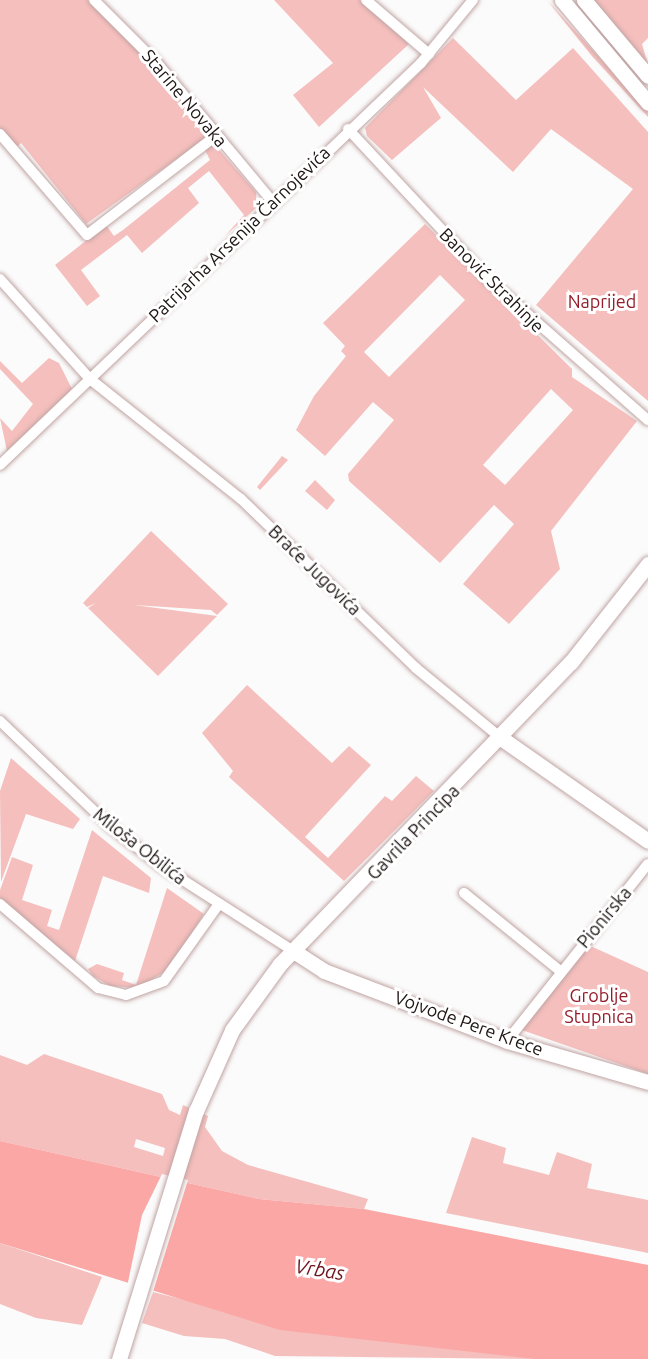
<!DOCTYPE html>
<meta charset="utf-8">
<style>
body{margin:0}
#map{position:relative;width:648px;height:1359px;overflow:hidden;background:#fbfbfb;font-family:Ubuntu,sans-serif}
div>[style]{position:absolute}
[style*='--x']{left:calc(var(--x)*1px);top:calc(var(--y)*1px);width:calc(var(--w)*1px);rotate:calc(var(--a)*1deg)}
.green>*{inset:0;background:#f5bfbd}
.water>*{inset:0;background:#faa7a5}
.pier>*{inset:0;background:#fbfbfb}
.roads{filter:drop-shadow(0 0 2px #c0a4a3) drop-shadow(0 0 2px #c0a4a3)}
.street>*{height:10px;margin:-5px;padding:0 5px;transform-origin:5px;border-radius:5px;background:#fff}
.secondary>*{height:15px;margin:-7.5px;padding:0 7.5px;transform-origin:7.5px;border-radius:7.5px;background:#fff}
span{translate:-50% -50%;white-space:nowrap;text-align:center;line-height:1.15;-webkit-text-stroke:6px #fff;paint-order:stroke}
.street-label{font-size:18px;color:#1e1414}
.park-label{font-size:18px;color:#951d2b}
.water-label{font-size:20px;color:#6f151e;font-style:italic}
</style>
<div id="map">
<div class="green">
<i style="clip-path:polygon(0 0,91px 0,213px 133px,86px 224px,21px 143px,16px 148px,0 129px)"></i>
<i style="clip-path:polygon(274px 0,364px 0,409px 44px,319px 127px,293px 95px,333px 63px)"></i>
<i style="clip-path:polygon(547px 0,648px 111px,648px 117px,591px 55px)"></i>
<i style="clip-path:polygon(594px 0,648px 0,648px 38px,642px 44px,648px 65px)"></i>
<i style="clip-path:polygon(453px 38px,516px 100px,573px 48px,648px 132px,648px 401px,536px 305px,633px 189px,551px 129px,513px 172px,423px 87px,441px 118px,435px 123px,392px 160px,367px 136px,365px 128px)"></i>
<i style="clip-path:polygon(214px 144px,256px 192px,257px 207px,225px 236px,244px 215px,209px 171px,188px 188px,199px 203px,142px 253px,127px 235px,81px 270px,100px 296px,87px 306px,55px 265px,106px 225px,114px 236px,123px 230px,210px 160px,205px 150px)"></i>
<i style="clip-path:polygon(evenodd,425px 224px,572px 369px,572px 377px,637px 421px,551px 531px,560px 569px,509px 624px,463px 584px,514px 524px,494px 505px,440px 563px,349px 481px,348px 474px,394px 420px,373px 402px,325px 456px,296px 430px,314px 396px,346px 356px,341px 351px,345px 346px,323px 323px,425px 224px,440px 275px,465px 300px,389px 377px,364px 352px,440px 275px,425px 224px,551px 389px,573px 410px,505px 485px,483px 465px,551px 389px)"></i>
<i style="clip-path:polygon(49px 358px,59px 363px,72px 389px,7px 451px,0 418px,12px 431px,33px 404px,0 369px,0 361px,22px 383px)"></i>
<i style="clip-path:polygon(282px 456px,288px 460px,260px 490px,257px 487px)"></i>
<i style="clip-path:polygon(315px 480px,335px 500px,327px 510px,305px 491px)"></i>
<i style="clip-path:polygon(151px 531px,228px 604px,217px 615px,211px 610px,134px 605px,217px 616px,158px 676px,88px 608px,96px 603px,87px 607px,83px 603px)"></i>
<i style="clip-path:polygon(247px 685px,332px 763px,349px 746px,371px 765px,305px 837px,328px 858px,385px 796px,392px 801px,416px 776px,434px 791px,344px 881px,229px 777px,233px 771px,202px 733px)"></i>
<i style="clip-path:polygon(11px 758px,80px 819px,73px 829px,26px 814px,1px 882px,0 791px)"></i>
<i style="clip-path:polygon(92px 830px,151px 878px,149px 893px,103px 876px,75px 961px,0 899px,0 890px,12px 857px,33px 865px,22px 900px,52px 910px,47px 926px,59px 930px)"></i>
<i style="clip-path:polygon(167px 888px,204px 914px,168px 970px,137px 988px,110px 986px,93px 976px,88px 969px,97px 964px,124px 973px,122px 980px,136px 985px)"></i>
<i style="clip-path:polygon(586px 944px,648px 972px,648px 1074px,519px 1029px)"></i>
<i style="clip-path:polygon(evenodd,44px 1054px,162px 1094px,169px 1110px,180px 1115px,183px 1105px,208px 1116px,205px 1127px,222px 1151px,248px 1165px,368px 1199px,364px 1209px,259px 1199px,0 1141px,0 1055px,27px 1065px,44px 1054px,136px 1139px,165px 1148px,163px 1156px,134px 1147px,136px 1139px)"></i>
<i style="clip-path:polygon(472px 1137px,506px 1148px,503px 1163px,549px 1175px,557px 1152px,592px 1164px,587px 1188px,648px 1200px,648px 1253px,446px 1213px)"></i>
<i style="clip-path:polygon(0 1243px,102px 1277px,82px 1325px,36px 1318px,0 1304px)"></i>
<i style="clip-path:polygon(153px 1292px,181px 1299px,534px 1359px,275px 1356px,225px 1339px,184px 1336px,142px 1323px)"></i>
</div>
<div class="water">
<i style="clip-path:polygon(0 1141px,259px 1199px,364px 1209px,648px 1265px,648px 1359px,534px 1359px,280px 1330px,0 1243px)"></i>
</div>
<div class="pier">
<i style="clip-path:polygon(162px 1174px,188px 1180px,152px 1295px,127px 1287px,142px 1215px)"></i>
</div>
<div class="roads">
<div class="street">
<i style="--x:94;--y:0;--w:89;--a:45"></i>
<i style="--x:157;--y:63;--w:180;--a:50.2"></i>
<i style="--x:366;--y:0;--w:83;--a:40.6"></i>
<i style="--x:348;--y:129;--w:207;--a:47"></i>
<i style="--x:489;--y:280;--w:212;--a:41.4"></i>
<i style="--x:0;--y:134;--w:133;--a:49.3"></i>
<i style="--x:87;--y:235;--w:164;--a:-37.6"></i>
<i style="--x:0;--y:279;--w:135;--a:48"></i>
<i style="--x:90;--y:379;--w:193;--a:38.5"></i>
<i style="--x:241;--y:499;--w:243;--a:44"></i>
<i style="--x:416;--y:668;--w:110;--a:39.5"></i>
<i style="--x:0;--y:465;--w:582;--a:-43.68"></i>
<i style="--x:421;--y:63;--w:82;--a:-50.5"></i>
<i style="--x:0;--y:721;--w:152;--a:43.7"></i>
<i style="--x:110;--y:826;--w:65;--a:38.1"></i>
<i style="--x:161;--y:866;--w:159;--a:32.7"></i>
<i style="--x:464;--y:893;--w:122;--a:39"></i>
<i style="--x:0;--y:904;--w:129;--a:40.6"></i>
<i style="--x:98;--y:988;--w:29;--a:14"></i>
<i style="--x:126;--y:995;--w:40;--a:-20.2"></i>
<i style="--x:164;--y:981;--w:95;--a:-54.5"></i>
<i style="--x:507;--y:1041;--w:226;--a:-51.5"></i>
</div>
<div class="secondary">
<i style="--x:562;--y:0;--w:134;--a:50.1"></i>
<i style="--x:584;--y:0;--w:99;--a:49.9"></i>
<i style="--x:501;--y:738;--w:179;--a:35"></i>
<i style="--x:295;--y:952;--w:35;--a:33"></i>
<i style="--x:324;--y:971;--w:196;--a:20.9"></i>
<i style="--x:507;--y:1041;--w:147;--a:16.2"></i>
<i style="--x:119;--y:1359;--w:260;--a:-72.8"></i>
<i style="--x:196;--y:1111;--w:89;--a:-66"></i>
<i style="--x:232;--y:1030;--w:82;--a:-54"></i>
<i style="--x:280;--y:964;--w:419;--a:-46.1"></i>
<i style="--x:571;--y:662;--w:125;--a:-51.8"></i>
</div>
</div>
<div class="street-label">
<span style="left:185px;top:98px;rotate:50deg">Starine Novaka</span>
<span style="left:239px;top:234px;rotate:-44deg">Patrijarha Arsenija Čarnojevića</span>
<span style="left:492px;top:280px;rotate:45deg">Banović Strahinje</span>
<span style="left:315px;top:570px;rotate:44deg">Braće Jugovića</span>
<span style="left:413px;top:832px;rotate:-46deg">Gavrila Principa</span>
<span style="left:140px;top:846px;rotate:38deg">Miloša Obilića</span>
<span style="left:604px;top:917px;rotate:-50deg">Pionirska</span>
<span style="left:469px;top:1023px;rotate:20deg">Vojvode Pere Krece</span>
</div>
<div class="park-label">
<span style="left:602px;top:301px">Naprijed</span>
<span style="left:599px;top:1006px">Groblje<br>Stupnica</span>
</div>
<div class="water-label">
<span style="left:320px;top:1269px;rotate:9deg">Vrbas</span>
</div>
</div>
